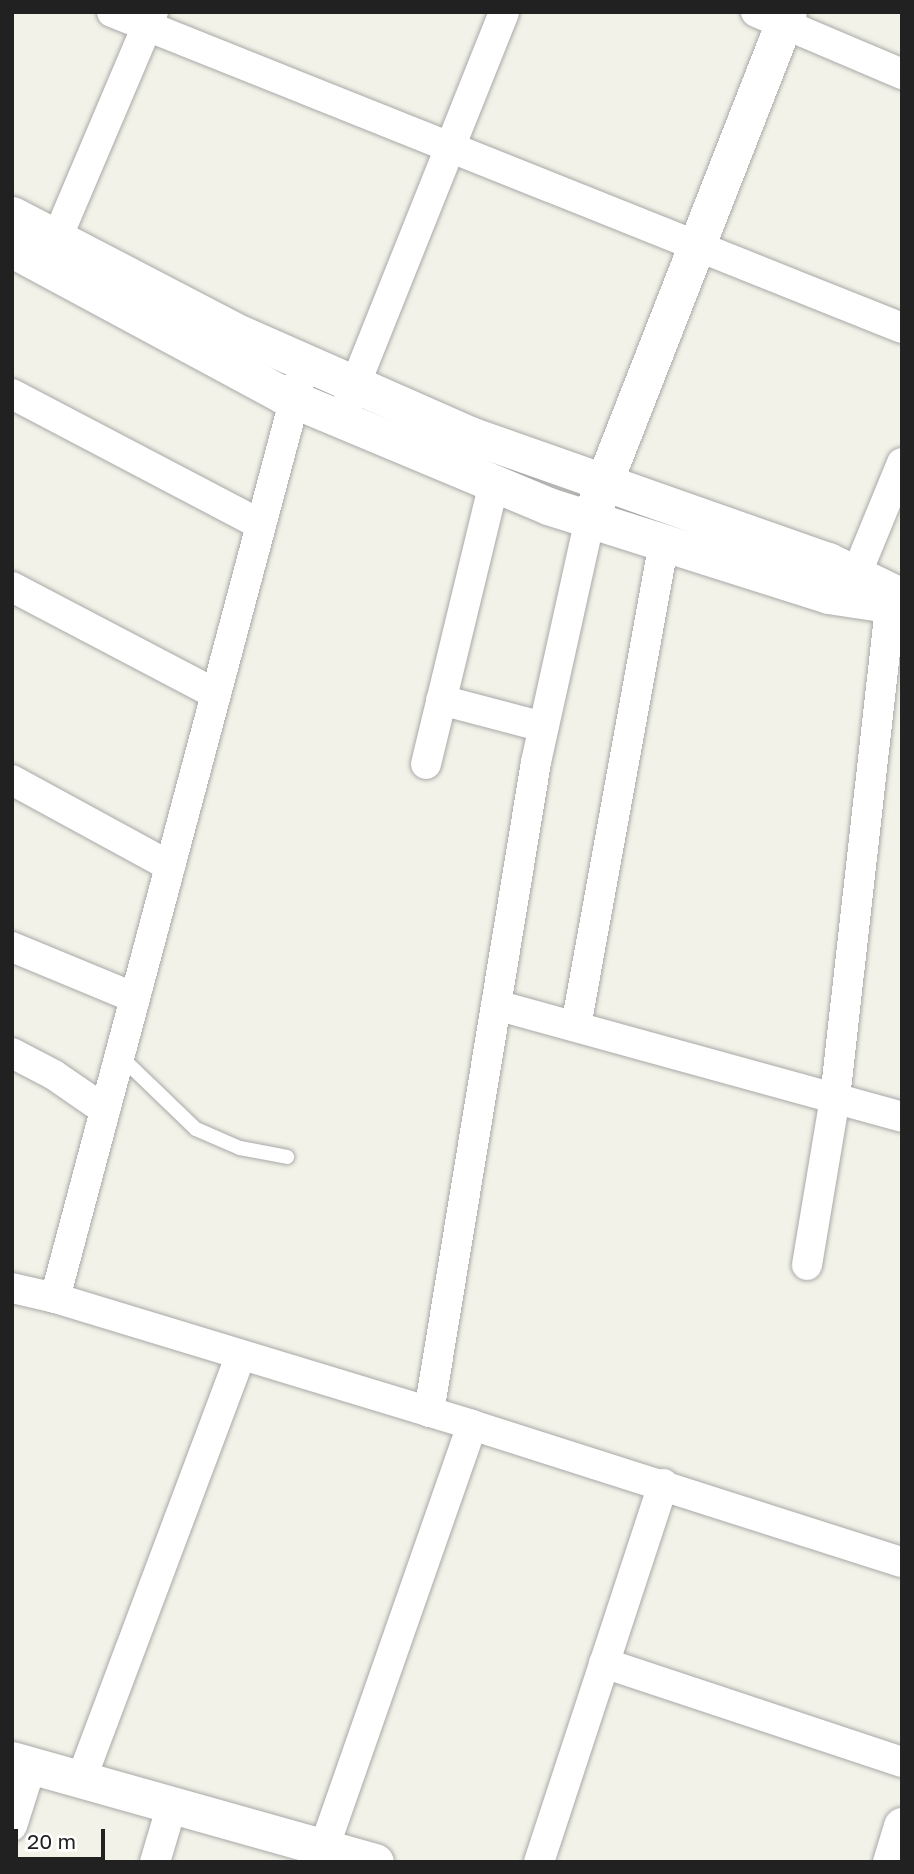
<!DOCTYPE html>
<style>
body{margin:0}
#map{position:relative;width:914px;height:1874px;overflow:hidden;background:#f2f2e8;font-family:"Golos Text",sans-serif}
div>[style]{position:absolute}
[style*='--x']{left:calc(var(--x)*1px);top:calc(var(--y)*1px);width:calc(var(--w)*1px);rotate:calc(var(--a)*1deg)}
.roads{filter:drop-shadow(0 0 2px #a8a8a8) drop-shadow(0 0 2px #a8a8a8)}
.service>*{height:14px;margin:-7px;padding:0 7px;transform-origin:7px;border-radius:7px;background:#fff}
.minor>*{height:30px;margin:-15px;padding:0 15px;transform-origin:15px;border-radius:15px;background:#fff}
.tertiary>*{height:37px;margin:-18.5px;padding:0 18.5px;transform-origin:18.5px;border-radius:18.5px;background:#fff}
span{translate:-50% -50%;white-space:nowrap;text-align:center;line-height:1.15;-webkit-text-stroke:5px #fff;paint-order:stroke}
.frame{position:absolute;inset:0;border:14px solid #212121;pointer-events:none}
.scale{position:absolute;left:14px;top:1829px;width:91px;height:32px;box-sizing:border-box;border:4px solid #212121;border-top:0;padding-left:9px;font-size:21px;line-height:24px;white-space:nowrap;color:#212121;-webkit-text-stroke:5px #fff;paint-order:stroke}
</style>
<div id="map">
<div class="roads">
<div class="service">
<i style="--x:119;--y:1055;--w:107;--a:43.9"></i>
<i style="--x:196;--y:1129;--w:48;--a:23.4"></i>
<i style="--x:240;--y:1148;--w:48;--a:10.8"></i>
</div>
<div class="minor">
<i style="--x:112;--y:12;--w:851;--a:21.8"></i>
<i style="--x:756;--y:12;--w:159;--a:23"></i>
<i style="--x:57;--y:238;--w:246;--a:-67"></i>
<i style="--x:12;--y:394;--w:281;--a:27.7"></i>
<i style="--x:341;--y:420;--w:439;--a:-68.2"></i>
<i style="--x:856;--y:575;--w:121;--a:-67.7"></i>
<i style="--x:12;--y:587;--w:230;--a:27.7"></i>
<i style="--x:441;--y:700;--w:106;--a:14.8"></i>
<i style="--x:426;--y:764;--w:289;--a:-76.4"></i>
<i style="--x:12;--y:780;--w:180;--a:28.6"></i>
<i style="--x:12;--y:947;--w:133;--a:22.5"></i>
<i style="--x:496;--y:1005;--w:421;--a:15.4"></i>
<i style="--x:576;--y:1026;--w:491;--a:-79.7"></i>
<i style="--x:12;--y:1053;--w:47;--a:27.6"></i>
<i style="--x:54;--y:1075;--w:62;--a:34.5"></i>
<i style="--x:807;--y:1265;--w:169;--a:-80.5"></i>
<i style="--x:835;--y:1098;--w:497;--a:-83.6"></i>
<i style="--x:12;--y:1288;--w:44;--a:13.1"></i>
<i style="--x:55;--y:1298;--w:436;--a:16.9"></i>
<i style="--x:472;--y:1425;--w:451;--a:17.7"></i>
<i style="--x:55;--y:1298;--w:951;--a:-75.07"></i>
<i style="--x:429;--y:1412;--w:659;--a:-80.65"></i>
<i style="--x:536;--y:762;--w:249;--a:-77.5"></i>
<i style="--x:604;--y:1663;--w:314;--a:18.4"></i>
<i style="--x:81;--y:1780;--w:454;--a:-69.4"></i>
<i style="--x:12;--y:1826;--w:63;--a:-72.4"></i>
<i style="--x:324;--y:1848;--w:448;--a:-70.7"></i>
<i style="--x:155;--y:1862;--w:59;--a:-73.4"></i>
<i style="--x:539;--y:1862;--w:398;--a:-71.8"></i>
</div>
<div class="tertiary">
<i style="--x:12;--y:215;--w:260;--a:27.5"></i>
<i style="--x:243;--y:335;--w:248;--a:23.8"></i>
<i style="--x:470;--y:435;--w:380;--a:19.4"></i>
<i style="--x:828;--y:561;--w:82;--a:25.9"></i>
<i style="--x:12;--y:249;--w:308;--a:28.3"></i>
<i style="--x:283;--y:395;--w:287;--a:22.7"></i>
<i style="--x:548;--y:506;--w:294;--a:17.6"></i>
<i style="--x:828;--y:595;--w:67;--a:8.6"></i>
<i style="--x:595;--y:505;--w:529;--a:-68.62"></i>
<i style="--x:12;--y:1760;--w:377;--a:15.7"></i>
<i style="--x:891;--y:1862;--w:38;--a:-73"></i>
</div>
</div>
<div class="frame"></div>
<div class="scale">20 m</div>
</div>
